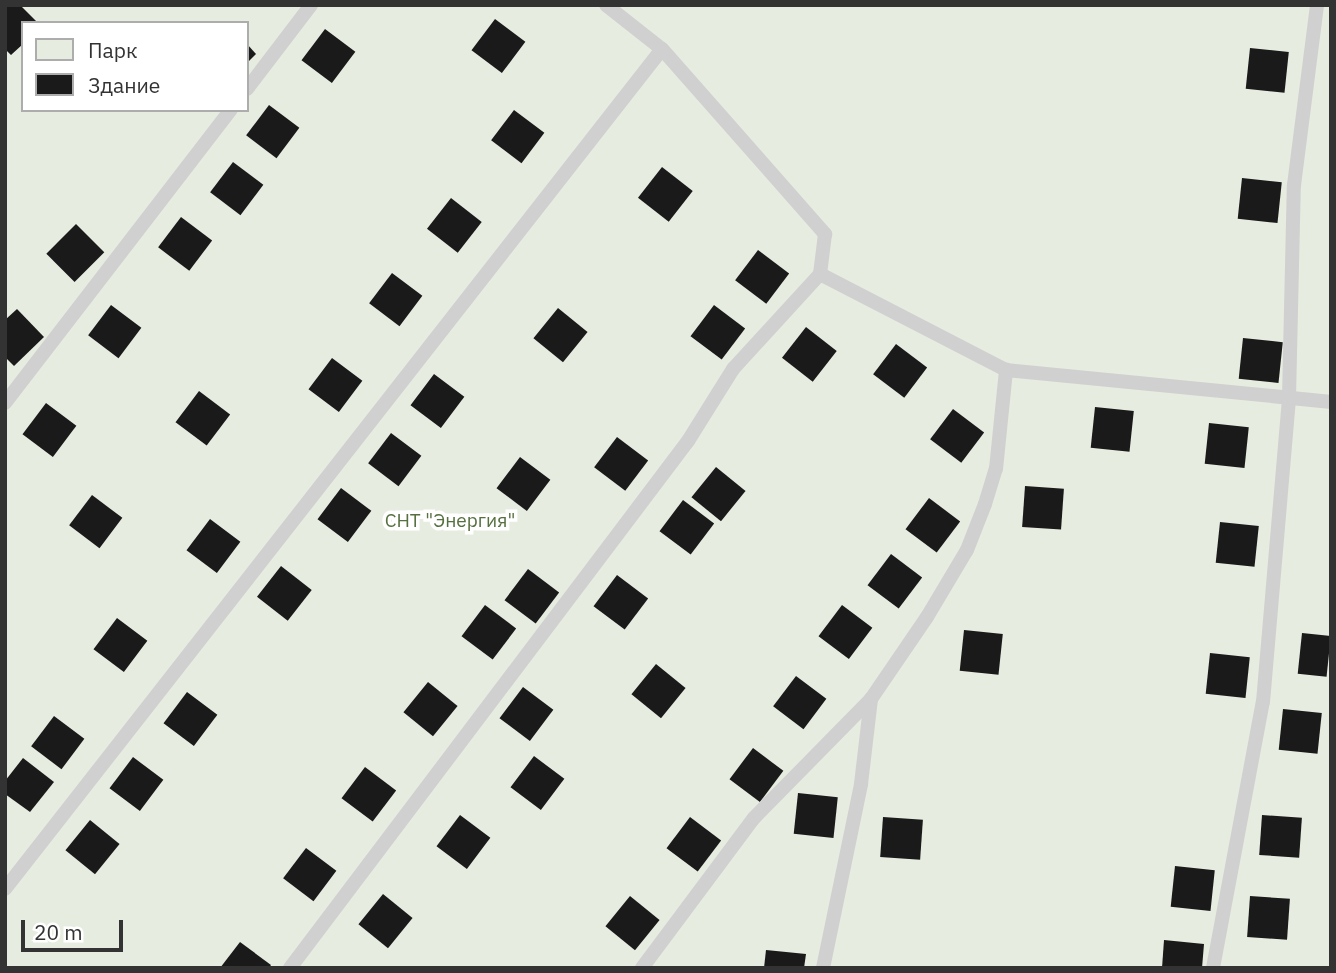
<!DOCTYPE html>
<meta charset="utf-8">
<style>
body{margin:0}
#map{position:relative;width:1336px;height:973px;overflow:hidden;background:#fff;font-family:"IBM Plex Sans",sans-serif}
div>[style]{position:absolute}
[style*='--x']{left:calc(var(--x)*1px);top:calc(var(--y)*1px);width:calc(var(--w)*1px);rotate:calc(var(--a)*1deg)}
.green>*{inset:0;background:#e6ecdf}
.building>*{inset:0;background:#1a1a1a;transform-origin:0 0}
.service>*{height:14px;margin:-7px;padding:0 7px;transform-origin:7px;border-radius:7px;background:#d0d0d0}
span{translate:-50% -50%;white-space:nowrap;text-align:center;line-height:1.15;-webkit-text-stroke:7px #fff;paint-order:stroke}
.park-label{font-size:19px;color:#56703f}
.frame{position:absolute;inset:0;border:7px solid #333;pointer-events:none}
.legend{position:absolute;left:21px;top:21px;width:228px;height:91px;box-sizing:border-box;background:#fff;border:2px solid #adadad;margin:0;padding:9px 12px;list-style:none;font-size:21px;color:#333}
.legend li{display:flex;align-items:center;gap:14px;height:35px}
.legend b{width:35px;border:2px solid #adadad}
.scale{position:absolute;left:21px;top:920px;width:102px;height:32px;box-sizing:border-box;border:4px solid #333;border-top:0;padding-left:9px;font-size:21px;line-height:24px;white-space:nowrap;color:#333;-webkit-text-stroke:5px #fff;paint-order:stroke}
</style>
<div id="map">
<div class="green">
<i style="clip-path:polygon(evenodd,5px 5px,1331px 5px,1331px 968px,5px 968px,5px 5px,23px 23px,247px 23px,247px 110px,23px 110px,23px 23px)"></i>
</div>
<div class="building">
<i style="clip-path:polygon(5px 5px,20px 5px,38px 23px,23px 23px,23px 44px,11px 55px,5px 49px)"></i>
<i style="left:495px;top:19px;width:38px;height:39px;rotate:37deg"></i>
<i style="left:325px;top:29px;width:38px;height:39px;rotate:37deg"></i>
<i style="clip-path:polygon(247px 44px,256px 54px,247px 63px)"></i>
<i style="left:1250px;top:48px;width:39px;height:41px;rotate:6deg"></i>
<i style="left:269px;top:105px;width:38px;height:38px;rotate:37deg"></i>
<i style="left:514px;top:110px;width:38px;height:38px;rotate:37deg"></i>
<i style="left:233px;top:162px;width:38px;height:38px;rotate:37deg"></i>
<i style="left:662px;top:167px;width:39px;height:39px;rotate:38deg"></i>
<i style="left:1242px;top:178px;width:40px;height:41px;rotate:6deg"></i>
<i style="left:451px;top:198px;width:39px;height:39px;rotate:38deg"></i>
<i style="left:181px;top:217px;width:39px;height:38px;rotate:37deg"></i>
<i style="left:76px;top:224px;width:40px;height:42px;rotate:45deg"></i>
<i style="left:758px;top:250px;width:39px;height:38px;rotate:37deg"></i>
<i style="left:392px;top:273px;width:38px;height:38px;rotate:37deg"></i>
<i style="left:111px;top:305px;width:38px;height:38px;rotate:37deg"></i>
<i style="left:714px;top:305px;width:39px;height:39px;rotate:37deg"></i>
<i style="left:558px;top:308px;width:38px;height:39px;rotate:39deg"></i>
<i style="clip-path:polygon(17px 309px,44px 337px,14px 366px,5px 357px,5px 320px)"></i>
<i style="left:806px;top:327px;width:39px;height:39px;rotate:38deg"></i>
<i style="left:1243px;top:338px;width:40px;height:41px;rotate:6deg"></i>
<i style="left:896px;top:344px;width:39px;height:38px;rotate:37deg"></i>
<i style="left:332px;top:358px;width:38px;height:39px;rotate:37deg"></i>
<i style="left:434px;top:374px;width:38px;height:39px;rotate:37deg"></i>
<i style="left:199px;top:391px;width:39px;height:39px;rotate:37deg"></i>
<i style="left:46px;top:403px;width:38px;height:39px;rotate:37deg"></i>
<i style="left:1095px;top:407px;width:39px;height:41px;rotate:6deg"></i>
<i style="left:953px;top:409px;width:39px;height:38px;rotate:37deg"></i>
<i style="left:1209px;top:423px;width:40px;height:41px;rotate:6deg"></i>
<i style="left:391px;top:433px;width:38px;height:38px;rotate:37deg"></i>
<i style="left:617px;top:437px;width:39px;height:38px;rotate:37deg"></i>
<i style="left:520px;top:457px;width:38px;height:39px;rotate:37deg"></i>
<i style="left:716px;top:467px;width:38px;height:39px;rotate:39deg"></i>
<i style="left:1025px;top:486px;width:39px;height:41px;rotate:4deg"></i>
<i style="left:341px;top:488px;width:38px;height:39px;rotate:37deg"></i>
<i style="left:92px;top:495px;width:38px;height:38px;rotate:37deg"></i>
<i style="left:929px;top:498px;width:39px;height:39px;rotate:37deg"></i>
<i style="left:683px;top:500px;width:39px;height:39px;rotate:37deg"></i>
<i style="left:210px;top:519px;width:38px;height:39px;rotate:37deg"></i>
<i style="left:1220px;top:522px;width:39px;height:41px;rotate:6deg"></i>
<i style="left:891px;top:554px;width:39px;height:39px;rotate:37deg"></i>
<i style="left:281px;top:566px;width:39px;height:39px;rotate:38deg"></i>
<i style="left:528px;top:569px;width:39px;height:39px;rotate:37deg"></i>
<i style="left:617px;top:575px;width:39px;height:39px;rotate:37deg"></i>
<i style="left:485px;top:605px;width:39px;height:39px;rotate:37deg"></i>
<i style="left:842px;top:605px;width:38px;height:39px;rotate:37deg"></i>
<i style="left:117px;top:618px;width:38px;height:39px;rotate:37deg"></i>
<i style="left:964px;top:630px;width:39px;height:41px;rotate:6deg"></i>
<i style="left:1302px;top:633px;width:29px;height:41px;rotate:6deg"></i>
<i style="left:1210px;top:653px;width:40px;height:41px;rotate:6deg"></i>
<i style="left:656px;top:664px;width:38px;height:39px;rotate:39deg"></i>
<i style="left:796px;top:676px;width:38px;height:38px;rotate:37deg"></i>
<i style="left:428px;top:682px;width:38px;height:39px;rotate:39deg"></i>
<i style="left:523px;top:687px;width:38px;height:39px;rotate:37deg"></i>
<i style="left:187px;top:692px;width:38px;height:39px;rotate:37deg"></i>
<i style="left:1283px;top:709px;width:39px;height:41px;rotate:6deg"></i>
<i style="left:54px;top:716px;width:38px;height:38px;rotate:37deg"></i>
<i style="left:753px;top:748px;width:38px;height:39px;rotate:37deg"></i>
<i style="left:534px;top:756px;width:38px;height:39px;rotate:37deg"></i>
<i style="left:133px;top:757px;width:38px;height:39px;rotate:37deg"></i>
<i style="clip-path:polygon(23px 758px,54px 782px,30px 812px,5px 794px,5px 781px)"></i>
<i style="left:365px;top:767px;width:39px;height:39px;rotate:37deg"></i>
<i style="left:798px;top:793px;width:40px;height:41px;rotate:6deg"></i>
<i style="left:460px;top:815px;width:38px;height:39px;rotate:37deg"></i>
<i style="left:1262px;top:815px;width:40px;height:40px;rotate:4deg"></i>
<i style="left:690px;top:817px;width:39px;height:39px;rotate:37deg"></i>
<i style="left:883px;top:817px;width:40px;height:40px;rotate:4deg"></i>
<i style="left:90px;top:820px;width:38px;height:39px;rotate:39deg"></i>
<i style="left:306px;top:848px;width:38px;height:38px;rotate:37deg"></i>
<i style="left:1175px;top:866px;width:40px;height:41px;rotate:6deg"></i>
<i style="left:383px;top:894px;width:38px;height:39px;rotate:39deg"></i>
<i style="left:630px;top:896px;width:38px;height:39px;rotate:39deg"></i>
<i style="left:1250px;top:896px;width:40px;height:41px;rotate:4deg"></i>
<i style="clip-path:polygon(1164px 940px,1204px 944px,1202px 968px,1162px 968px)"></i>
<i style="clip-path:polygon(240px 942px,271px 965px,269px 968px,220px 968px)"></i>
<i style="clip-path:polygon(766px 950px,806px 954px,804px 968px,764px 968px)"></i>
</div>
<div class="service">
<i style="--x:606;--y:5;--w:71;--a:38.2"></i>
<i style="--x:662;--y:49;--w:247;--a:48.6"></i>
<i style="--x:825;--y:234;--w:40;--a:97.1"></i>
<i style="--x:820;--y:274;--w:209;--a:27.3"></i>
<i style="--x:1006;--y:370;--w:327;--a:5.6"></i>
<i style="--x:247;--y:89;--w:106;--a:-52.7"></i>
<i style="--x:5;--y:403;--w:370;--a:-52.4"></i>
<i style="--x:5;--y:889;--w:1066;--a:-51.97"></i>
<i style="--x:290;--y:968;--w:660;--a:-52.94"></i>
<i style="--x:688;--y:441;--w:85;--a:-58"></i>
<i style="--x:733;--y:369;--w:129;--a:-47.5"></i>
<i style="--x:642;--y:968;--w:187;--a:-53.3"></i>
<i style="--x:754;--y:818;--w:167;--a:-45.5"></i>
<i style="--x:871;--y:699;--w:99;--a:-55.7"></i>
<i style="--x:927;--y:617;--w:78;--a:-59.2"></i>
<i style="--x:967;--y:550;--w:49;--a:-68.6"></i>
<i style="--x:985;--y:504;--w:37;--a:-73"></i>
<i style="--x:996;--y:469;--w:100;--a:-84.2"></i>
<i style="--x:823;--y:968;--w:188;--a:-78.3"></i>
<i style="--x:861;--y:784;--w:86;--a:-83.3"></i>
<i style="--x:1213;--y:968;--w:271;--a:-79.4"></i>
<i style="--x:1263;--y:702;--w:305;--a:-85.1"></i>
<i style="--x:1289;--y:398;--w:213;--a:-88.7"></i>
<i style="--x:1294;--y:185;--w:181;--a:-82.7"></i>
</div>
<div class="park-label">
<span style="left:450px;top:521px">СНТ "Энергия"</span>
</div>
<div class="frame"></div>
<ul class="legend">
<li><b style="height:19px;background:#e6ecdf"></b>Парк</li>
<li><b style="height:19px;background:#1a1a1a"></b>Здание</li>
</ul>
<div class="scale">20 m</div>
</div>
